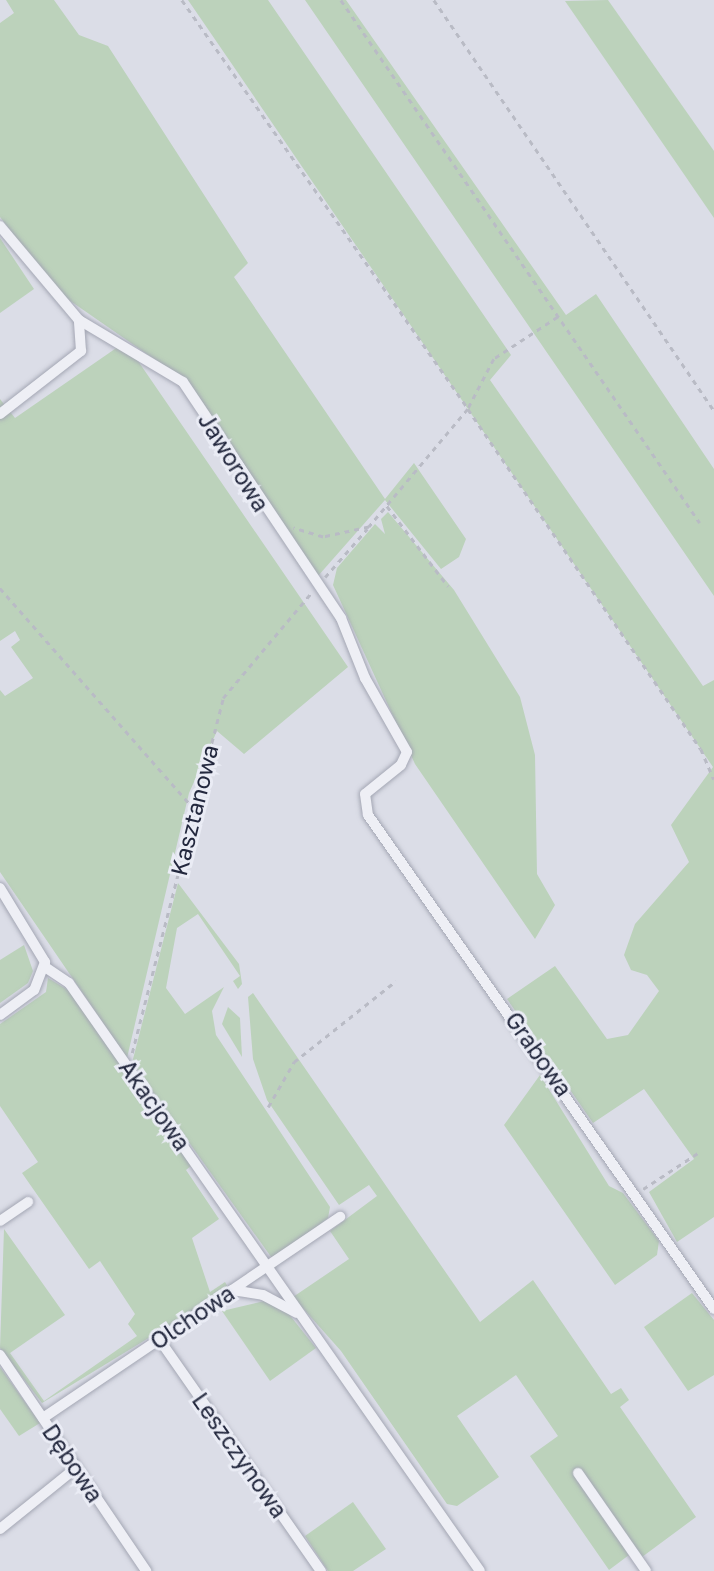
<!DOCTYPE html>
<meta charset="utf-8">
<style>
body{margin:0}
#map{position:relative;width:714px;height:1571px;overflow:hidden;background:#dbdde7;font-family:"Golos Text",sans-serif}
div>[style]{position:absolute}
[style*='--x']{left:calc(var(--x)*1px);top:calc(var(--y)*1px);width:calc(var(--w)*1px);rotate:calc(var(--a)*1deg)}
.green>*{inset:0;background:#bcd2bb}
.path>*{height:2.5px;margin-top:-1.25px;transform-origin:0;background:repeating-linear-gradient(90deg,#b9bbc5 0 5px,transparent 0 10px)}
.roads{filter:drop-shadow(0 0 2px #a4a7b4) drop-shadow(0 0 2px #a4a7b4)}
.street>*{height:10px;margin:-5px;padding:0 5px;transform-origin:5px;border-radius:5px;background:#eeeff5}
span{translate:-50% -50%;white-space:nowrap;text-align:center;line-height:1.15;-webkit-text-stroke:6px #eaecf5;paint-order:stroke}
.street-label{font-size:23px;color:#23283e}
</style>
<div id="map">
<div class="green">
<i style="clip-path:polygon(6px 0,54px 0,79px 35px,108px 46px,248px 263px,234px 277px,385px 499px,414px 463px,466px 539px,459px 557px,441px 569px,385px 500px,318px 576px,190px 384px,56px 291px,0 217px,0 23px,14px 13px)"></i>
<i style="clip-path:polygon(188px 0,268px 0,511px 355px,490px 380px,703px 686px,714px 680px,714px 1217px,677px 1242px,649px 1192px,694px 1159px,644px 1089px,593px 1123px,507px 999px,555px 966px,607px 1039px,628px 1035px,659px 991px,647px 975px,631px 970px,624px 955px,635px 924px,689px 862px,671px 825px,713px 767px)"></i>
<i style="clip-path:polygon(305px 0,346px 0,566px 315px,596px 294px,714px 469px,714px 596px)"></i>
<i style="clip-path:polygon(608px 0,714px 151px,714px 218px,565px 1px)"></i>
<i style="clip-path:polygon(0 238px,34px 289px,0 313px)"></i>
<i style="clip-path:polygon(125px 342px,348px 667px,244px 754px,217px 731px,189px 793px,127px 1058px,0 872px,0 690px,5px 696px,33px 678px,11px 647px,20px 640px,15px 631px,0 641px,0 399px,15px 418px)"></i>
<i style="clip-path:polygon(388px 512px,454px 590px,520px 697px,535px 755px,537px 874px,555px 905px,535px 939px,415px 764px,333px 585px,337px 568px,375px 524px,385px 534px,381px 519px)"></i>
<i style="clip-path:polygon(178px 883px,239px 964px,242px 984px,238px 989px,233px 981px,240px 976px,198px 914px,177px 928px,166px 988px,185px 1014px,224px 987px,212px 1011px,216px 1035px,330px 1207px,328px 1218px,274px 1261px,132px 1063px)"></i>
<i style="clip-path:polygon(24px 945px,33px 971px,28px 983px,0 1003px,0 960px)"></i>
<i style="clip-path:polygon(48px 978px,73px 993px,192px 1165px,186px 1170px,219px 1219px,192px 1238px,210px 1292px,225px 1282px,229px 1289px,42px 1403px,0 1348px,4px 1229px,65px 1315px,10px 1353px,44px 1401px,137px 1336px,128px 1324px,135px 1314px,100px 1261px,89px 1269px,22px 1173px,38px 1162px,0 1106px,0 1024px,46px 992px)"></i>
<i style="clip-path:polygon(253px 993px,480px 1322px,533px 1280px,611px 1394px,621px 1388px,629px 1400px,620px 1407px,696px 1517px,642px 1557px,637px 1549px,609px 1570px,530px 1456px,558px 1436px,516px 1375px,457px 1416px,499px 1477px,457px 1506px,447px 1504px,341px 1351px,293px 1297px,349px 1259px,330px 1231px,377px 1196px,369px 1185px,339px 1205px,267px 1100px,253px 1059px,248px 997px)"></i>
<i style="clip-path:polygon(228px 1007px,240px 1018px,242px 1057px,222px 1024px)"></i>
<i style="clip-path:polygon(540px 1075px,609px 1186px,623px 1193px,659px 1241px,657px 1255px,615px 1285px,504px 1125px)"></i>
<i style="clip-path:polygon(692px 1293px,714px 1320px,714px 1375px,688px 1391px,644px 1327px)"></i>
<i style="clip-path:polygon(264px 1301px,284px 1308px,316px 1348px,270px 1381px,222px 1311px)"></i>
<i style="clip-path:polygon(0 1367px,40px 1423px,19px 1436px,0 1409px)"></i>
<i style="clip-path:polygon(353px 1502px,386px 1549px,353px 1571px,328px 1571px,305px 1536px)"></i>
</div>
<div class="path">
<i style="--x:182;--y:0;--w:499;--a:55"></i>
<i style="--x:468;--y:409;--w:154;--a:130"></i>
<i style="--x:369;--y:527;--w:47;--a:167.7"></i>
<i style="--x:323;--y:537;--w:31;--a:-163"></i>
<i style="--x:341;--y:0;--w:634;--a:55.53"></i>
<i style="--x:434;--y:0;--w:496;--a:55.7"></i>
<i style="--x:558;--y:317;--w:77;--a:146.7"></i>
<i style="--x:494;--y:359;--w:56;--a:117.5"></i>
<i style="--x:468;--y:409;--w:412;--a:55.6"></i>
<i style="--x:701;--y:749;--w:33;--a:67"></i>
<i style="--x:387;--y:506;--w:101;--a:52.7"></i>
<i style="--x:325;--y:577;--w:64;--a:-48.8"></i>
<i style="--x:0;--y:588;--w:294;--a:48.7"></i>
<i style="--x:132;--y:1053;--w:366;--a:-75.6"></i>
<i style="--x:223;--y:698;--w:137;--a:-50"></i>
<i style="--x:268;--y:1107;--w:52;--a:-60"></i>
<i style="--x:294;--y:1062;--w:130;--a:-38.5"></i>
<i style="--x:643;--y:1189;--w:66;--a:-33.2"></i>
</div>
<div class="roads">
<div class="street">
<i style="--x:0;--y:226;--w:123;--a:50"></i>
<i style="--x:79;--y:320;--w:121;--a:30.8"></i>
<i style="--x:183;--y:382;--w:284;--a:56.2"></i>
<i style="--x:341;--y:618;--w:65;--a:68.2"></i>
<i style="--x:365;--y:678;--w:85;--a:60.4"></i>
<i style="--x:407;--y:752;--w:14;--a:115"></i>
<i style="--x:401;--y:765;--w:46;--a:141.1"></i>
<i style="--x:365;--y:794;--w:21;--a:82"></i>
<i style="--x:368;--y:815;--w:603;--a:54.99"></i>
<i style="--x:0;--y:414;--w:103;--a:-37.9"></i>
<i style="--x:81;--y:351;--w:31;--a:-94"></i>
<i style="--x:0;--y:888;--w:87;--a:58.7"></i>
<i style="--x:45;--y:962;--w:30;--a:111"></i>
<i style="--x:34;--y:990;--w:42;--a:143.7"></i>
<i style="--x:45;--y:967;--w:29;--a:34"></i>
<i style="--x:69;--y:983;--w:717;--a:55.05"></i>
<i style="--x:0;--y:1221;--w:34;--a:-34"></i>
<i style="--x:232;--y:1290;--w:31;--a:9"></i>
<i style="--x:263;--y:1295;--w:38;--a:28"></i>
<i style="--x:159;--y:1339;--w:283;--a:55.1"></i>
<i style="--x:0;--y:1355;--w:261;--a:55.9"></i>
<i style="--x:43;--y:1418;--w:359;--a:-34.1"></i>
<i style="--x:578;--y:1473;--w:119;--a:55.2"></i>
<i style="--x:0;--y:1529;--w:97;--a:-38.8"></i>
</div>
</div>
<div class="street-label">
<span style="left:234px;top:462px;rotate:58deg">Jaworowa</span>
<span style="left:194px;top:810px;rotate:-76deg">Kasztanowa</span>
<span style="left:539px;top:1054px;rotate:55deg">Grabowa</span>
<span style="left:155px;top:1105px;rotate:55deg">Akacjowa</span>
<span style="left:192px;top:1317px;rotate:-34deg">Olchowa</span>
<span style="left:240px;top:1455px;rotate:55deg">Leszczynowa</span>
<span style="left:73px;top:1463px;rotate:56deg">Dębowa</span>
</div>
</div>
